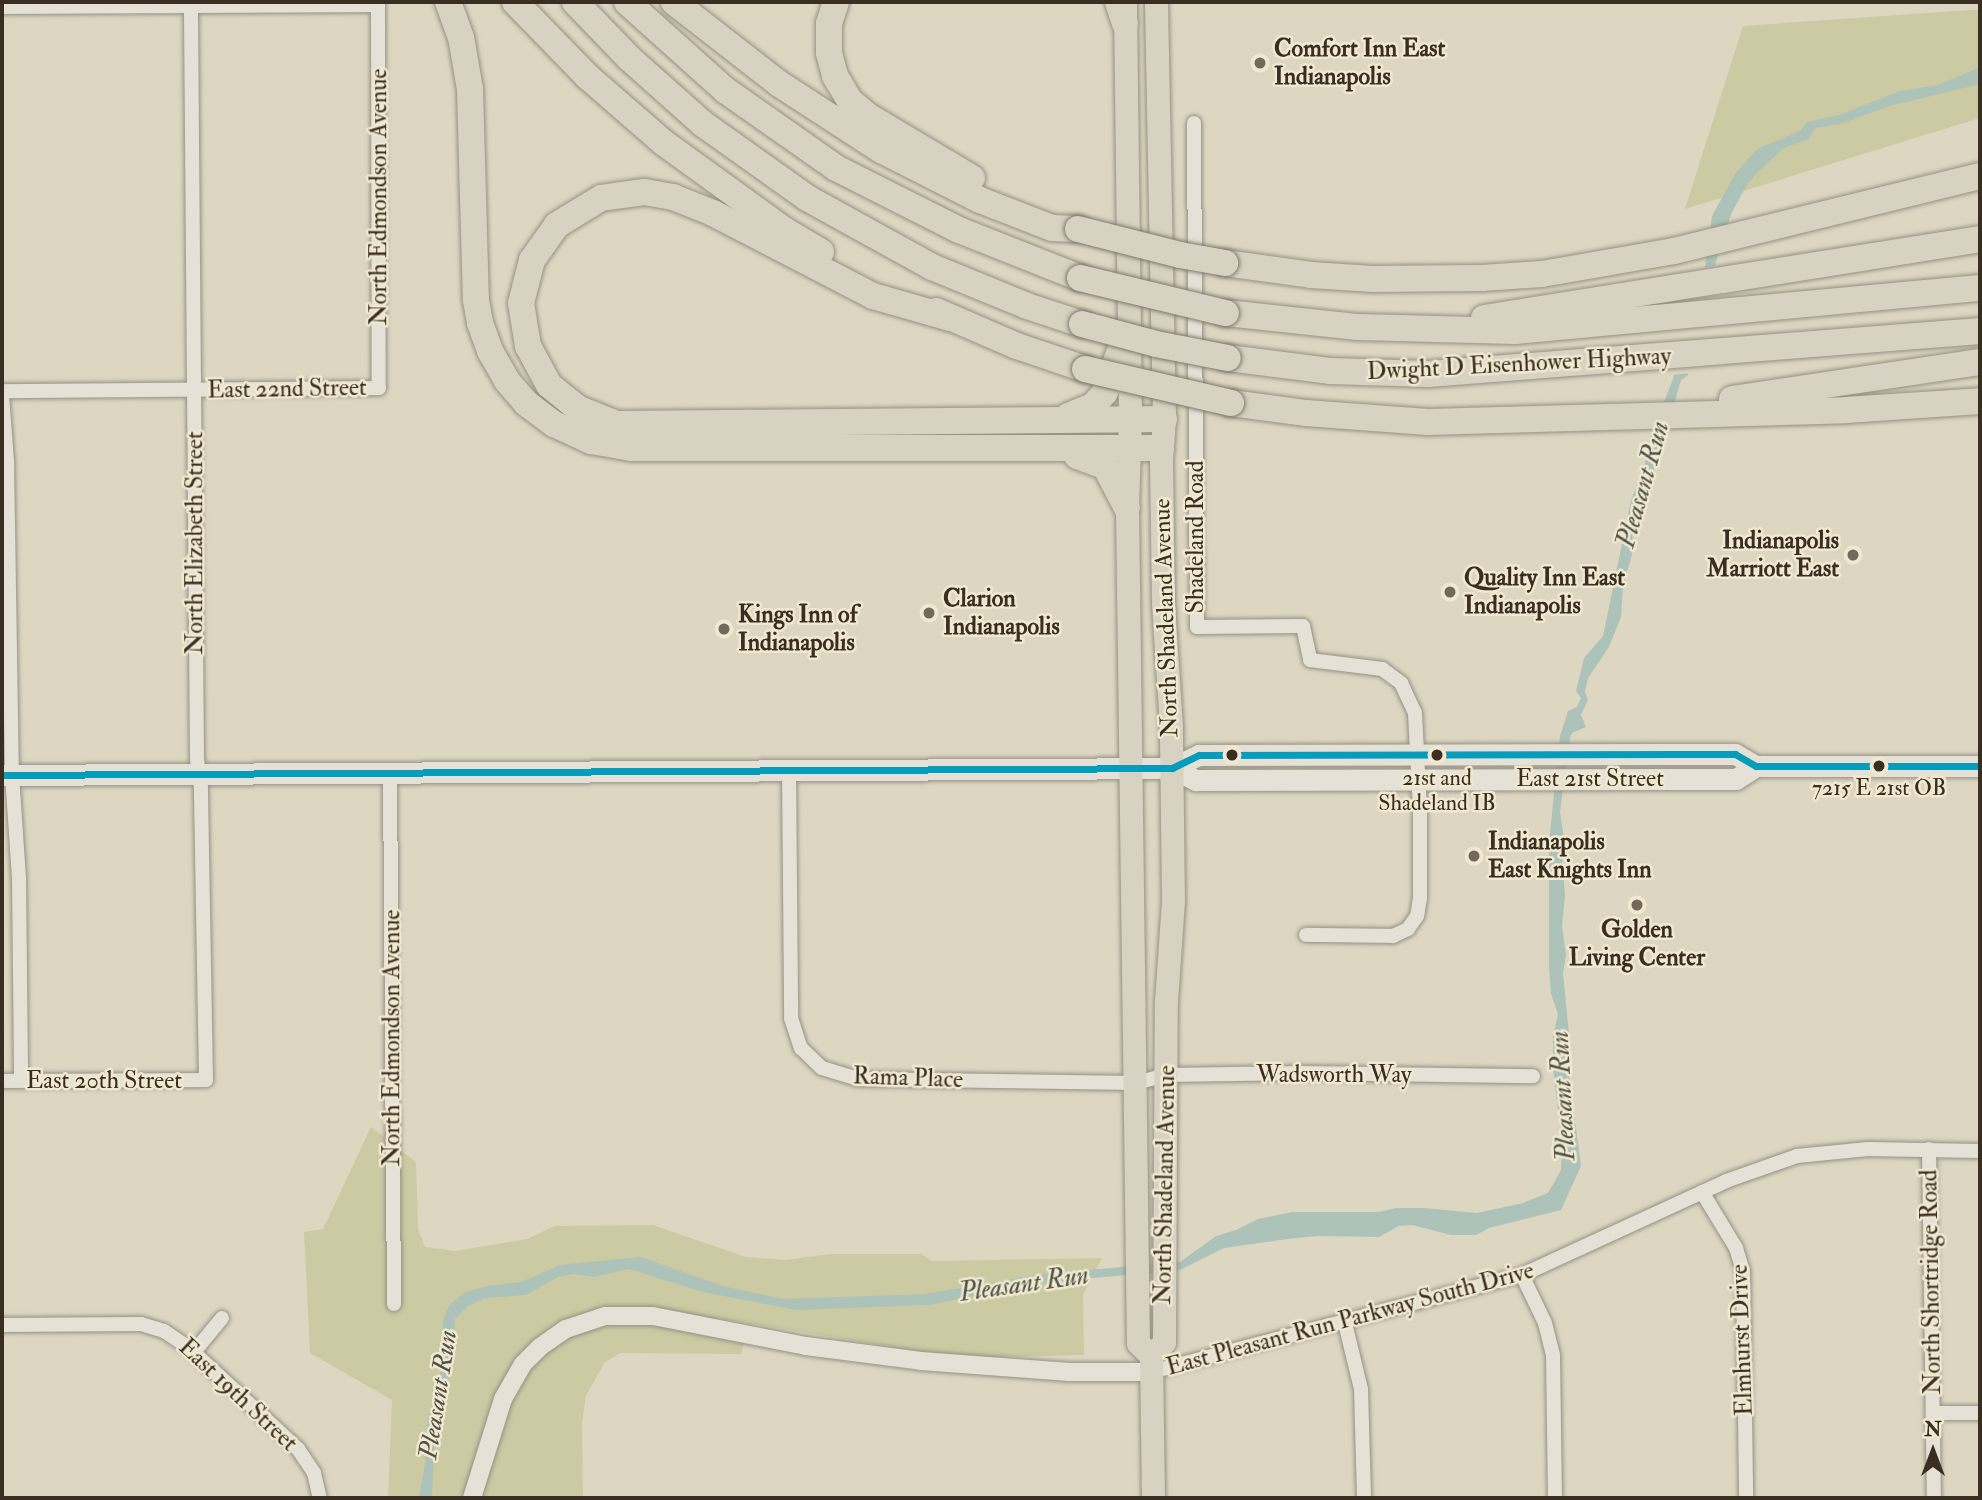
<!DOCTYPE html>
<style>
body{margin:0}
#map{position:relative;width:1982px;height:1500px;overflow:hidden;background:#ddd7c2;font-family:"IM FELL Double Pica",serif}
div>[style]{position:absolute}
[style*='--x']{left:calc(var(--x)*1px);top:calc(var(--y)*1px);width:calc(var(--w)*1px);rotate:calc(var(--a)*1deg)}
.green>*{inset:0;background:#cbcaa3}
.water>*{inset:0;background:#adc3b9}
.pier>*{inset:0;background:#ddd7c2}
.roads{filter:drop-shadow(0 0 2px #969183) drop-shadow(0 0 2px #969183)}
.minor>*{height:14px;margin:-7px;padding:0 7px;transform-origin:7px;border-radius:7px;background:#e5e1d6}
.tertiary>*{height:18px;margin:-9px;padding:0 9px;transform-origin:9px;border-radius:9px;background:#e5e1d6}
.secondary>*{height:21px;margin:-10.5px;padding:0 10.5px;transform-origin:10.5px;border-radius:10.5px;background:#e5e1d6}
.primary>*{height:23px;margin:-11.5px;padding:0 11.5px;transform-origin:11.5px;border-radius:11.5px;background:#d8d2c2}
.motorway>*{height:26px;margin:-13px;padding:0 13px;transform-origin:13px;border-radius:13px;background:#d8d2c2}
.bridges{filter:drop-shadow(0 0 2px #7e7a6e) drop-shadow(0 0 2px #7e7a6e)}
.motorway-bridge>*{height:26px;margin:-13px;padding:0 13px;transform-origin:13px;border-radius:13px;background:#d8d2c2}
.bus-1>*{height:7px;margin:-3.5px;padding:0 3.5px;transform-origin:3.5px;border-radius:3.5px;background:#069dbd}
.dots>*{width:19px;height:19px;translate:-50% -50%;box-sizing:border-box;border:4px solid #f0e9d0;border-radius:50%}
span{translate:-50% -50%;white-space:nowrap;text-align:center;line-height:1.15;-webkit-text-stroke:5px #f0e9d0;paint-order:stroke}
.bus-label{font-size:22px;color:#392e21}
.poi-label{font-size:24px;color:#392e21;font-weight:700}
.left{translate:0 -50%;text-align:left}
.right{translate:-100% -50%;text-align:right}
.street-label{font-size:24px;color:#392e21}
.water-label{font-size:26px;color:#515146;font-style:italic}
.frame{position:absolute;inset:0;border:4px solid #392e21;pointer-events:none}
.north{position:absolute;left:1898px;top:1416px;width:70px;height:70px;-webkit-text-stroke:5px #f0e9d0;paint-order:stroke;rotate:0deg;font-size:19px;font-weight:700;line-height:28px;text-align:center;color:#392e21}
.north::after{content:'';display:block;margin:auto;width:24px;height:32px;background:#392e21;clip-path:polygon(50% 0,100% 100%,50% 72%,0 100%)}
</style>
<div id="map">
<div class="green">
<i style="clip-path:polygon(1969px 10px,1980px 10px,1980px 118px,1685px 209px,1743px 26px)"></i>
<i style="clip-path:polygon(371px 1127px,416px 1162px,418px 1229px,425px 1247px,455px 1251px,527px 1239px,555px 1226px,653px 1225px,746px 1257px,786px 1260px,830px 1254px,921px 1254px,932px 1261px,1102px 1258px,1083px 1295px,1084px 1355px,987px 1357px,924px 1352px,716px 1318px,744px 1343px,741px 1354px,620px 1353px,604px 1363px,586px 1396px,582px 1423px,583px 1498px,388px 1498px,392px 1400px,310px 1353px,304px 1232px,323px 1229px)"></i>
</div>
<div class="water">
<i style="clip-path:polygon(1980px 67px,1980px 84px,1890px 106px,1841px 124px,1815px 128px,1809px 139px,1784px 148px,1757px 173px,1748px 183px,1731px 214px,1717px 258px,1688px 375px,1681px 380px,1664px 438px,1658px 442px,1652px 482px,1644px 503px,1633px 519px,1632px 555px,1623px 585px,1621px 617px,1609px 647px,1588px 678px,1585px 692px,1588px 700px,1581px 715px,1586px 727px,1572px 733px,1570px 738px,1560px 812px,1566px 851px,1562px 856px,1565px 895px,1562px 926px,1566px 955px,1563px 973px,1569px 1034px,1569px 1075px,1581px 1166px,1561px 1210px,1489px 1228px,1476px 1235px,1451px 1235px,1412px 1225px,1399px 1226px,1379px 1237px,1317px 1236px,1287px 1239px,1224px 1248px,1180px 1270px,1042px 1283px,928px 1305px,796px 1310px,703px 1292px,629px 1269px,594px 1277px,574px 1274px,558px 1277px,526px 1295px,485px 1298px,468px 1306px,455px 1319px,451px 1372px,435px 1422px,432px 1498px,419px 1498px,425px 1464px,427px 1423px,440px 1374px,443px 1319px,450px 1304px,464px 1293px,486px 1286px,521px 1282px,560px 1265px,641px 1257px,723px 1286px,783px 1299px,925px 1294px,1041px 1274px,1180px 1262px,1216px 1236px,1236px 1230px,1258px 1219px,1293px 1212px,1379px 1212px,1396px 1208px,1424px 1208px,1477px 1213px,1523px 1203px,1548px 1193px,1561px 1170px,1562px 1146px,1553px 1067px,1553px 1037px,1558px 1014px,1551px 994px,1549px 968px,1549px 843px,1560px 736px,1568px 711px,1577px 707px,1581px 698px,1576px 691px,1584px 658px,1603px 636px,1631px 500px,1645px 463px,1649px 440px,1673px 379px,1705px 267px,1712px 216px,1735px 174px,1757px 149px,1800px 131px,1807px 122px,1839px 115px,1900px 91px,1938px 85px)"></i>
</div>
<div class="pier">
<i style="clip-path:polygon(1719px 265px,1692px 373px,1670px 375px,1701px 268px)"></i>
</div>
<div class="roads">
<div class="minor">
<i style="--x:2;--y:7;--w:376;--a:-0.3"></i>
<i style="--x:378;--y:5;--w:383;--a:89.9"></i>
<i style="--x:379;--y:388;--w:377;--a:179.5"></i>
<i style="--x:1194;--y:123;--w:504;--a:89.66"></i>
<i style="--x:1197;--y:627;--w:106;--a:-0.5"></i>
<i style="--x:1303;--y:626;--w:35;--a:78"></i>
<i style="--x:1310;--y:660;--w:73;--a:7.1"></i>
<i style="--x:1382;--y:669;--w:24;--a:36"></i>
<i style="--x:1401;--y:683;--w:33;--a:65"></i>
<i style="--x:1415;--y:713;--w:99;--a:87.1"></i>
<i style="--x:1420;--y:812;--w:86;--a:90"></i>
<i style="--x:1420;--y:898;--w:18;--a:99"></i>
<i style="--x:1417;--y:916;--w:16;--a:125"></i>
<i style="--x:1408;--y:929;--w:17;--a:155"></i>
<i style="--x:1393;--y:936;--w:87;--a:-179.3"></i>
<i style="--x:2;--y:395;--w:66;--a:85.7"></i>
<i style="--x:7;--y:461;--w:314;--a:89.1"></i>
<i style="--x:12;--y:775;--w:103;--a:86.1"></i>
<i style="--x:19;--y:878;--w:203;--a:89.4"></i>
<i style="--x:789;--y:770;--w:248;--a:89.5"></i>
<i style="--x:791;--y:1018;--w:32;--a:72"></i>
<i style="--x:801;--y:1048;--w:29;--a:44"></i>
<i style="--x:822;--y:1068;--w:37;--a:17"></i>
<i style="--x:857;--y:1079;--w:279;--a:0.8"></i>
<i style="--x:1136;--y:1083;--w:31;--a:-15"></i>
<i style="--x:1166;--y:1075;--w:138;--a:-0.8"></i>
<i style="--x:1304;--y:1073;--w:229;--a:0.8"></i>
<i style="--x:390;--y:773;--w:531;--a:89.57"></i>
<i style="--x:2;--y:1081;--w:204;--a:-0.3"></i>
<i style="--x:206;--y:1080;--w:292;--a:-91"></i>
<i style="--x:201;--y:788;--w:29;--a:-98"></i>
<i style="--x:197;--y:759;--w:752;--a:-90.46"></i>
<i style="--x:1929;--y:1149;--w:349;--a:89.2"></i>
<i style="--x:1702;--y:1192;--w:66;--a:58.7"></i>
<i style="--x:1736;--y:1248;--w:24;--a:73"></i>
<i style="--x:1743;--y:1271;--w:227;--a:89.2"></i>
<i style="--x:1522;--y:1275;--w:53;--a:64.4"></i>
<i style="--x:1545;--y:1323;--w:33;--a:76"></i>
<i style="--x:1553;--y:1355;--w:143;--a:89.2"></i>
<i style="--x:1345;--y:1323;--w:68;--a:76.4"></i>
<i style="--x:1361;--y:1389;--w:109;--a:88.4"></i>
<i style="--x:2;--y:1325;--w:139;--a:-0.4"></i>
<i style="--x:141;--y:1324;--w:24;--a:17"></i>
<i style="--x:164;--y:1331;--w:30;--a:34"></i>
<i style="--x:189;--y:1348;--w:149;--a:42.8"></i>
<i style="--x:298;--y:1449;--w:29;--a:56"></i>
<i style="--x:314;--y:1473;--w:26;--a:77"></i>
<i style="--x:194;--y:1352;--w:44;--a:-50.5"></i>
<i style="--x:1151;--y:1372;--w:383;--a:-14.7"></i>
<i style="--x:1522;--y:1275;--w:225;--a:-24.7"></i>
<i style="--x:1726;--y:1181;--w:75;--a:-19.4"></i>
<i style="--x:1797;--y:1156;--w:71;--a:-5.6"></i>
<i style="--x:1868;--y:1149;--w:112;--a:1"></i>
<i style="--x:1933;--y:1413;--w:47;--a:0"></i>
</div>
<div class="tertiary">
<i style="--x:472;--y:1498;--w:104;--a:-72.6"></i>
<i style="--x:503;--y:1399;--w:40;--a:-60.3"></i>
<i style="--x:523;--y:1364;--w:24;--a:-45"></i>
<i style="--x:540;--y:1347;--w:32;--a:-35"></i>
<i style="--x:566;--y:1329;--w:41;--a:-18.4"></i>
<i style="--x:605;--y:1316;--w:48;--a:0"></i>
<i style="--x:653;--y:1316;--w:156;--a:11.1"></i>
<i style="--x:806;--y:1346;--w:116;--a:7.4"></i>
<i style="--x:921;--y:1361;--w:149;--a:4.2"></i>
<i style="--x:1070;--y:1372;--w:81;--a:0"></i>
</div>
<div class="secondary">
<i style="--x:1172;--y:768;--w:27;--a:27"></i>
<i style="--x:1196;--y:780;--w:540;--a:-0.11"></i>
<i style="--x:1736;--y:779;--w:24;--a:-33"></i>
<i style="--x:2;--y:775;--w:1170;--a:-0.34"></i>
<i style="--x:1172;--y:768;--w:30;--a:-26"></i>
<i style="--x:1199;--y:755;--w:536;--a:-0.11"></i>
<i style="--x:1735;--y:754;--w:24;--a:30"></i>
<i style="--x:1756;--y:766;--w:224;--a:0"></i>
</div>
<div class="primary">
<i style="--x:1125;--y:5;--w:415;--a:89.3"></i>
<i style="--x:1130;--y:420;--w:88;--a:92"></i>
<i style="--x:1127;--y:508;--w:835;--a:89.25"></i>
<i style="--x:1138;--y:1343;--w:18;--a:45"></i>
<i style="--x:1151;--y:1356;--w:142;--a:89.2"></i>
<i style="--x:1151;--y:1356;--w:19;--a:-47"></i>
<i style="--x:1164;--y:1342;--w:341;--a:-89.7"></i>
<i style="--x:1166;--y:1001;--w:100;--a:-86"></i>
<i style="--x:1173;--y:901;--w:174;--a:-90.7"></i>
<i style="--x:1171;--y:727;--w:125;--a:-93.7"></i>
<i style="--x:1163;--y:602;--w:142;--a:-90.8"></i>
<i style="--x:1161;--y:460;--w:41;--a:-85.8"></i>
<i style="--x:1164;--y:419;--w:417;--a:-91.1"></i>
</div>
<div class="motorway">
<i style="--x:448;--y:2;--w:37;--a:70"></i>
<i style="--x:461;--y:37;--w:53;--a:80.2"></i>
<i style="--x:470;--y:89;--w:211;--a:88.4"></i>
<i style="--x:476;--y:300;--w:23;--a:80"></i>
<i style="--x:480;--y:323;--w:30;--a:70"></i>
<i style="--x:490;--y:351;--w:34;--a:60"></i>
<i style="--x:507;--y:381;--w:29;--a:49"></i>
<i style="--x:526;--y:403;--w:35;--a:37"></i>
<i style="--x:554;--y:424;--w:41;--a:24.7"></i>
<i style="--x:591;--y:441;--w:41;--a:9.9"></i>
<i style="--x:631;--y:448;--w:530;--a:0"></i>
<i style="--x:515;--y:2;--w:105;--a:45.8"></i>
<i style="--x:588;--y:77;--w:101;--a:41"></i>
<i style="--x:664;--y:143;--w:148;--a:35.9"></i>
<i style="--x:784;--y:230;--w:43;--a:30.7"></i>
<i style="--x:575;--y:2;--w:78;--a:46"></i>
<i style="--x:629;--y:58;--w:99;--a:41.7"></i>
<i style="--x:703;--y:124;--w:128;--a:35.4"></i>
<i style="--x:807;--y:198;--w:143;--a:28.9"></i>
<i style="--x:932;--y:267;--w:103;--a:22.3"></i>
<i style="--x:1027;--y:306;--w:58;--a:18.1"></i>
<i style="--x:627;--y:2;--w:132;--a:41.9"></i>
<i style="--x:725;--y:90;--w:136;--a:35.1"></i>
<i style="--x:836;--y:168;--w:138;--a:26.8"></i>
<i style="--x:959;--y:230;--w:130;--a:21.6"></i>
<i style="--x:674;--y:2;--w:132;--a:37.9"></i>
<i style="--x:778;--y:83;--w:123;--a:33"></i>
<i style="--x:881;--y:150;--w:111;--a:26.8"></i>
<i style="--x:980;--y:200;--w:77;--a:21.3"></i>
<i style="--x:1052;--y:228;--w:26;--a:2"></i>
<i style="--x:836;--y:2;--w:23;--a:108"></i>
<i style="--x:829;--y:24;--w:29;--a:90"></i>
<i style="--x:829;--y:53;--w:24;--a:75"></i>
<i style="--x:835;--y:76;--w:29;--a:59"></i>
<i style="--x:850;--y:101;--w:23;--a:40"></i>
<i style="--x:868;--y:116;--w:121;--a:30.8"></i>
<i style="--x:1118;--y:2;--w:22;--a:72"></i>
<i style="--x:1225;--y:263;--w:87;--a:7.9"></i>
<i style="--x:1311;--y:275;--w:62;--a:3.7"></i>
<i style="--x:1373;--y:279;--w:108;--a:-0.5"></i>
<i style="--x:1481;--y:278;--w:61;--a:-3.8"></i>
<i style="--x:1542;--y:274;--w:134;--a:-9.9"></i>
<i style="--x:1674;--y:251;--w:315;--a:-13.8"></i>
<i style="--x:936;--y:311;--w:88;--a:23.4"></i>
<i style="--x:1017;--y:346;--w:72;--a:18.7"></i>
<i style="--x:1226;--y:313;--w:133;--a:6.1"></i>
<i style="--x:1358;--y:327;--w:157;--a:1.5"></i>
<i style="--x:1515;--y:331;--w:467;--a:-5.3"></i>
<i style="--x:950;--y:318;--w:80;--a:-164.1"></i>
<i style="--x:873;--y:296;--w:180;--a:-152.6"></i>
<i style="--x:713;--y:213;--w:43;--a:-158.2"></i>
<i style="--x:673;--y:197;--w:29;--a:-170"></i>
<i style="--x:644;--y:192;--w:43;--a:172.1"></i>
<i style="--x:601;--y:198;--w:52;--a:148.5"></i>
<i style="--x:557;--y:225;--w:43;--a:125.5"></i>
<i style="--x:532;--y:260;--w:44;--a:104.3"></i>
<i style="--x:521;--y:303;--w:44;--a:80.8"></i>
<i style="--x:528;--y:346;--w:44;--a:61.7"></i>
<i style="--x:549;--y:385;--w:36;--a:39"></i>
<i style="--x:577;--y:408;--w:43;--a:21.8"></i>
<i style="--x:617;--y:424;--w:547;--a:-0.52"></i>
<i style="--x:1484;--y:318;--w:502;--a:-9.05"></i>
<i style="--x:1228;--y:358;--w:104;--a:7.2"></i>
<i style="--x:1331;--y:371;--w:97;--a:1.8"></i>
<i style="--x:1428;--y:374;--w:554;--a:-4.45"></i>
<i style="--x:1732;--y:399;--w:251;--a:-8.5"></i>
<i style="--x:1231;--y:403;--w:76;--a:7.6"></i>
<i style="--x:1306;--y:413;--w:122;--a:4.2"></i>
<i style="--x:1428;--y:422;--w:418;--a:-1.6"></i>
<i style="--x:1846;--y:410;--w:134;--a:-3.8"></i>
<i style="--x:1068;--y:416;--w:27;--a:-22"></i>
<i style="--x:1093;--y:406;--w:18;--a:-49"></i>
<i style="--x:1105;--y:392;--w:68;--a:-70.2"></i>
<i style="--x:1077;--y:456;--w:30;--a:20"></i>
<i style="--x:1105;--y:466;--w:47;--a:62.4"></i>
</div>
</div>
<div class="bridges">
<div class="motorway-bridge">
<i style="--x:1078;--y:229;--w:105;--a:14.3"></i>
<i style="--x:1180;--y:255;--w:46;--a:10.1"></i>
<i style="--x:1080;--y:278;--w:150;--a:13.5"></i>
<i style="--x:1082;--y:324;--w:77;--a:15.1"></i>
<i style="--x:1156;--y:344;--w:73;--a:11"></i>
<i style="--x:1085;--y:369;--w:150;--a:13.1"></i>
</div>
</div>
<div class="bus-1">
<i style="--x:2;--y:775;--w:1170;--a:-0.34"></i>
<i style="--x:1172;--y:768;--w:30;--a:-26"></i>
<i style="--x:1199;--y:755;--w:536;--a:-0.11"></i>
<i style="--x:1735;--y:754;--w:24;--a:30"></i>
<i style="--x:1756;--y:766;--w:224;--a:0"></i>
</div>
<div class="dots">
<i style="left:1260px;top:63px;background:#726959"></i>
<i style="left:1853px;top:555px;background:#726959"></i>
<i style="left:1450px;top:592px;background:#726959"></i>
<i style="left:929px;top:613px;background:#726959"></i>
<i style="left:724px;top:629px;background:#726959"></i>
<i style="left:1232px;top:755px;background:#392e21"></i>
<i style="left:1437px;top:755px;background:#392e21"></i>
<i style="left:1879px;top:766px;background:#392e21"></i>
<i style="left:1474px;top:856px;background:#726959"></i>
<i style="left:1637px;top:905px;background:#726959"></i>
</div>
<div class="bus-label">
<span style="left:1437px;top:791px">21st and<br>Shadeland IB</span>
<span style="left:1879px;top:789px">7215 E 21st OB</span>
</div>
<div class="poi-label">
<span class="left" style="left:1274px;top:63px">Comfort Inn East<br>Indianapolis</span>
<span class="right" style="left:1839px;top:555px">Indianapolis<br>Marriott East</span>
<span class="left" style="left:1464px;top:592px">Quality Inn East<br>Indianapolis</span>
<span class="left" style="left:943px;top:613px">Clarion<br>Indianapolis</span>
<span class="left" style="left:738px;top:629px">Kings Inn of<br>Indianapolis</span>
<span class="left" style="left:1488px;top:856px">Indianapolis<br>East Knights Inn</span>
<span style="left:1637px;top:944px">Golden<br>Living Center</span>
</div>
<div class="street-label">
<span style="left:379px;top:197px;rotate:-90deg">North Edmondson Avenue</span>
<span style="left:1519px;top:364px;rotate:-3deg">Dwight D Eisenhower Highway</span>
<span style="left:287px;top:389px;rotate:-1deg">East 22nd Street</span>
<span style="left:1196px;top:537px;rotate:-90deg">Shadeland Road</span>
<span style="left:195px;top:543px;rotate:-90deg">North Elizabeth Street</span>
<span style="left:1166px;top:618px;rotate:-92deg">North Shadeland Avenue</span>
<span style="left:1590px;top:779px">East 21st Street</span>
<span style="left:392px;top:1038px;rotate:-90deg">North Edmondson Avenue</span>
<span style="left:1334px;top:1075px">Wadsworth Way</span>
<span style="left:908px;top:1078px;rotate:2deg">Rama Place</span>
<span style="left:104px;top:1081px">East 20th Street</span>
<span style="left:1165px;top:1185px;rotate:-89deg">North Shadeland Avenue</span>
<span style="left:1931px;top:1282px;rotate:-91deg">North Shortridge Road</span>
<span style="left:1350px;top:1319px;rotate:-15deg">East Pleasant Run Parkway South Drive</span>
<span style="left:1742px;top:1340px;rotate:-92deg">Elmhurst Drive</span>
<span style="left:238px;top:1395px;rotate:43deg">East 19th Street</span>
</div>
<div class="water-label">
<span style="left:1644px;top:485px;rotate:-74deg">Pleasant Run</span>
<span style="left:1564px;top:1096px;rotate:-93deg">Pleasant Run</span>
<span style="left:1024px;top:1285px;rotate:-8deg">Pleasant Run</span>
<span style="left:439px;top:1395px;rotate:-81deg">Pleasant Run</span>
</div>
<div class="frame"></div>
<div class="north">N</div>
</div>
